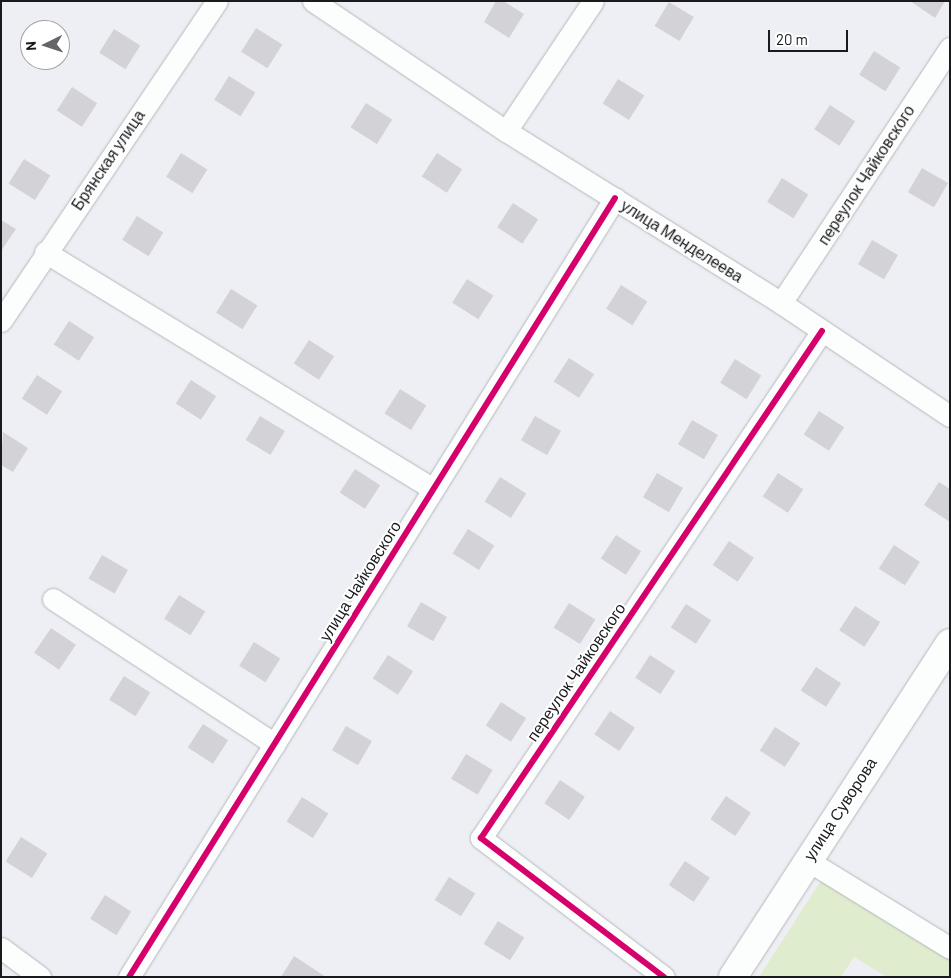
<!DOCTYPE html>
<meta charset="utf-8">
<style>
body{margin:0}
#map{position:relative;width:951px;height:978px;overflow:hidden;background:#eeeff4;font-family:Barlow,sans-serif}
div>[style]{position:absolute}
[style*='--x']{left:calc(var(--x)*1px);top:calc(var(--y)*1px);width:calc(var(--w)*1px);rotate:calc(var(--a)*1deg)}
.green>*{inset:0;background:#e0ecce}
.building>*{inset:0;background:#d3d2d6;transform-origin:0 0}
.roads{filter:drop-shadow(0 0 1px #b6b7bb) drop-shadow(0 0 1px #b6b7bb)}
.street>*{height:21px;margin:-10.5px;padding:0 10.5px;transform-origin:10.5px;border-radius:10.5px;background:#fcfdfd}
.secondary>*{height:28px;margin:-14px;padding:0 14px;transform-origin:14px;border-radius:14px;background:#fcfdfd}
.cycleway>*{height:6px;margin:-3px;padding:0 3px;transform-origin:3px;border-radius:3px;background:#d6006c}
span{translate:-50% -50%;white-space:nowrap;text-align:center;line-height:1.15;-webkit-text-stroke:4px #fff;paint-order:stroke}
.street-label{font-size:16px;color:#191a1d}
.frame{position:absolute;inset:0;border:2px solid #191a1d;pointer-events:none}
.north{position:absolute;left:20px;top:20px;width:50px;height:50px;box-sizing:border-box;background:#fff;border:1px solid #a3a3a5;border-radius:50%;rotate:266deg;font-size:14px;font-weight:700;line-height:20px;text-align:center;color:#191a1d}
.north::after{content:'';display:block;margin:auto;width:18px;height:22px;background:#646568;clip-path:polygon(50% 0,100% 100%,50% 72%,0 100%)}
.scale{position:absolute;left:768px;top:30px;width:80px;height:22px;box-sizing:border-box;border:2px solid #191a1d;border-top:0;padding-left:6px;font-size:15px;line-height:18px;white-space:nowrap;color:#191a1d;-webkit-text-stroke:4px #fff;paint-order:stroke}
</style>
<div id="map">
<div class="green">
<i style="clip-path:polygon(822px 879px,950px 960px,950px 977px,887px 977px,854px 957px,841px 977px,759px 977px)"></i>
</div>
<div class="building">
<i style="clip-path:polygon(496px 1px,503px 1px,524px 14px,509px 38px,484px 22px)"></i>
<i style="clip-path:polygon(910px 1px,945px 1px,935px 18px)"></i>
<i style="left:669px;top:2px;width:29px;height:28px;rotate:31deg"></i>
<i style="left:256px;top:28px;width:31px;height:28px;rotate:32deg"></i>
<i style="left:114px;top:29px;width:31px;height:28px;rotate:32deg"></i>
<i style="left:874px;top:51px;width:31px;height:28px;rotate:32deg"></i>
<i style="left:229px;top:76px;width:31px;height:28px;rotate:32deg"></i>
<i style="left:618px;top:79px;width:31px;height:29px;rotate:32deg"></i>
<i style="left:72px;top:87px;width:30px;height:28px;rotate:33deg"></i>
<i style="left:366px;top:103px;width:31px;height:29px;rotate:32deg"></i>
<i style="left:830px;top:105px;width:30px;height:29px;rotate:33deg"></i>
<i style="left:181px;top:153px;width:31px;height:28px;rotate:32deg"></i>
<i style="left:437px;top:153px;width:30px;height:28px;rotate:33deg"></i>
<i style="left:24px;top:159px;width:31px;height:29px;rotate:32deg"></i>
<i style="left:922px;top:168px;width:30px;height:28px;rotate:30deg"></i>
<i style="left:782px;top:178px;width:31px;height:28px;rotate:32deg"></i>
<i style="left:513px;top:203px;width:30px;height:29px;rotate:33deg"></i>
<i style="left:137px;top:216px;width:31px;height:28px;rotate:32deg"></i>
<i style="clip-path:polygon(1px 220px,16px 229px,1px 251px)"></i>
<i style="left:872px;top:240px;width:30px;height:28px;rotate:30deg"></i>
<i style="left:467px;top:279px;width:31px;height:28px;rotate:32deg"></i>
<i style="left:621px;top:285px;width:31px;height:28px;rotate:32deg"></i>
<i style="left:231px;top:289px;width:31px;height:28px;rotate:32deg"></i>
<i style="left:69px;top:321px;width:30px;height:28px;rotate:33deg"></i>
<i style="left:309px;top:340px;width:30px;height:28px;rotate:33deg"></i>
<i style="left:569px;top:358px;width:30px;height:28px;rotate:33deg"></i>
<i style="left:735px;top:359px;width:31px;height:28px;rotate:32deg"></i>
<i style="left:37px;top:375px;width:30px;height:28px;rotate:33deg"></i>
<i style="left:191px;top:380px;width:30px;height:28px;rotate:33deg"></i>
<i style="left:400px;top:389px;width:31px;height:29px;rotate:32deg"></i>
<i style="left:819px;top:411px;width:30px;height:28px;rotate:33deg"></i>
<i style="left:260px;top:416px;width:29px;height:28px;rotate:31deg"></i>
<i style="left:535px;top:416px;width:30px;height:28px;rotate:30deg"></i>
<i style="left:692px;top:420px;width:30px;height:28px;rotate:30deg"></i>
<i style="clip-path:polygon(3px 432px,28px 448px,13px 472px,1px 465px)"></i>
<i style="left:355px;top:469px;width:30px;height:28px;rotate:33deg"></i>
<i style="left:657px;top:473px;width:30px;height:28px;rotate:30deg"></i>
<i style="left:778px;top:473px;width:30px;height:28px;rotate:33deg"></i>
<i style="left:500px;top:477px;width:31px;height:29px;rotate:32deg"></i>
<i style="clip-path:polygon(939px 482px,950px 489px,950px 522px,924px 505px)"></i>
<i style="left:468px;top:529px;width:31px;height:29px;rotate:32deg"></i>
<i style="left:616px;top:535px;width:30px;height:28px;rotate:33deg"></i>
<i style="left:729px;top:541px;width:30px;height:29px;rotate:34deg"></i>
<i style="left:894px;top:545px;width:31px;height:28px;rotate:33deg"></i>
<i style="left:102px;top:555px;width:30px;height:27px;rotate:30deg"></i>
<i style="left:179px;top:595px;width:31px;height:28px;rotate:32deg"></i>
<i style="left:421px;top:602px;width:30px;height:28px;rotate:30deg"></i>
<i style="left:569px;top:603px;width:31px;height:29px;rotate:32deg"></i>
<i style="left:686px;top:604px;width:30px;height:28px;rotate:33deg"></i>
<i style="left:855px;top:606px;width:30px;height:29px;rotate:33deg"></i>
<i style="left:51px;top:628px;width:30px;height:30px;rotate:34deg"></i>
<i style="left:254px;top:642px;width:31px;height:28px;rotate:32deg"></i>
<i style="left:388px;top:655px;width:30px;height:28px;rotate:33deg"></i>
<i style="left:650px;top:655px;width:30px;height:27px;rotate:33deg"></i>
<i style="left:816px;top:667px;width:30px;height:28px;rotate:33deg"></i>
<i style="left:124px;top:676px;width:31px;height:28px;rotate:32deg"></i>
<i style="left:501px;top:702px;width:30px;height:28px;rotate:33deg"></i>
<i style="left:610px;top:711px;width:30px;height:28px;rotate:34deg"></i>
<i style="left:203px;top:724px;width:30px;height:28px;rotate:33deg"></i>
<i style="left:346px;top:726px;width:30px;height:28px;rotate:30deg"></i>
<i style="left:775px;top:727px;width:30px;height:28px;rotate:33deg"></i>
<i style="left:466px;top:754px;width:31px;height:29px;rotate:31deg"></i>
<i style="left:560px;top:780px;width:30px;height:28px;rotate:34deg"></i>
<i style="left:726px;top:796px;width:30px;height:28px;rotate:34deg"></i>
<i style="left:302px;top:797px;width:31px;height:29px;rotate:32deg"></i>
<i style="left:21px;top:837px;width:31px;height:29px;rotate:32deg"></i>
<i style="left:685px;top:861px;width:30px;height:29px;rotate:34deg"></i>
<i style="left:449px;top:877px;width:31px;height:27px;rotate:32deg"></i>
<i style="left:105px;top:895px;width:31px;height:28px;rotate:32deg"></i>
<i style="left:498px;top:921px;width:31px;height:27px;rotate:32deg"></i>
<i style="clip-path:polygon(294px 956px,326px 977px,281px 977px)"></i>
</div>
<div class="roads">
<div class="street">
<i style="--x:313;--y:1;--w:233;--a:34"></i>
<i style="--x:506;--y:131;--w:324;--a:32"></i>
<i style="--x:781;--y:303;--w:203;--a:33.8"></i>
<i style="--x:506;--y:131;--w:156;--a:-56.2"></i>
<i style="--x:45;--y:252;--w:455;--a:31.4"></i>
<i style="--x:781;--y:303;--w:306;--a:-56.5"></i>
<i style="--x:1;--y:321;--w:386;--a:-56"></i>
<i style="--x:53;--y:599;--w:265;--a:33.2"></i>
<i style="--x:807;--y:860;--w:168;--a:31.6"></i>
<i style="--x:1;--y:948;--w:49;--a:36.6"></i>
<i style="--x:129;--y:977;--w:918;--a:-58.04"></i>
<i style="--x:664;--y:977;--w:230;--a:-142.8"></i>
<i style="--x:481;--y:838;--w:611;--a:-56.08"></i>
</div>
<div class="secondary">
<i style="--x:733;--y:977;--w:398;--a:-57"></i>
</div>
</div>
<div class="cycleway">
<i style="--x:129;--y:977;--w:918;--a:-58.04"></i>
<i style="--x:664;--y:977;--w:230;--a:-142.8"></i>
<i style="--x:481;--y:838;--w:611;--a:-56.08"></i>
</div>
<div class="street-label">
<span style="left:108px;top:160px;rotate:-56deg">Брянская улица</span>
<span style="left:866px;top:175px;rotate:-57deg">переулок Чайковского</span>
<span style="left:682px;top:241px;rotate:32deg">улица Менделеева</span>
<span style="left:360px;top:581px;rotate:-58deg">улица Чайковского</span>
<span style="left:576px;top:672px;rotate:-56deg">переулок Чайковского</span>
<span style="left:840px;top:809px;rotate:-57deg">улица Суворова</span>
</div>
<div class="frame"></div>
<div class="north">N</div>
<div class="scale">20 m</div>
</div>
